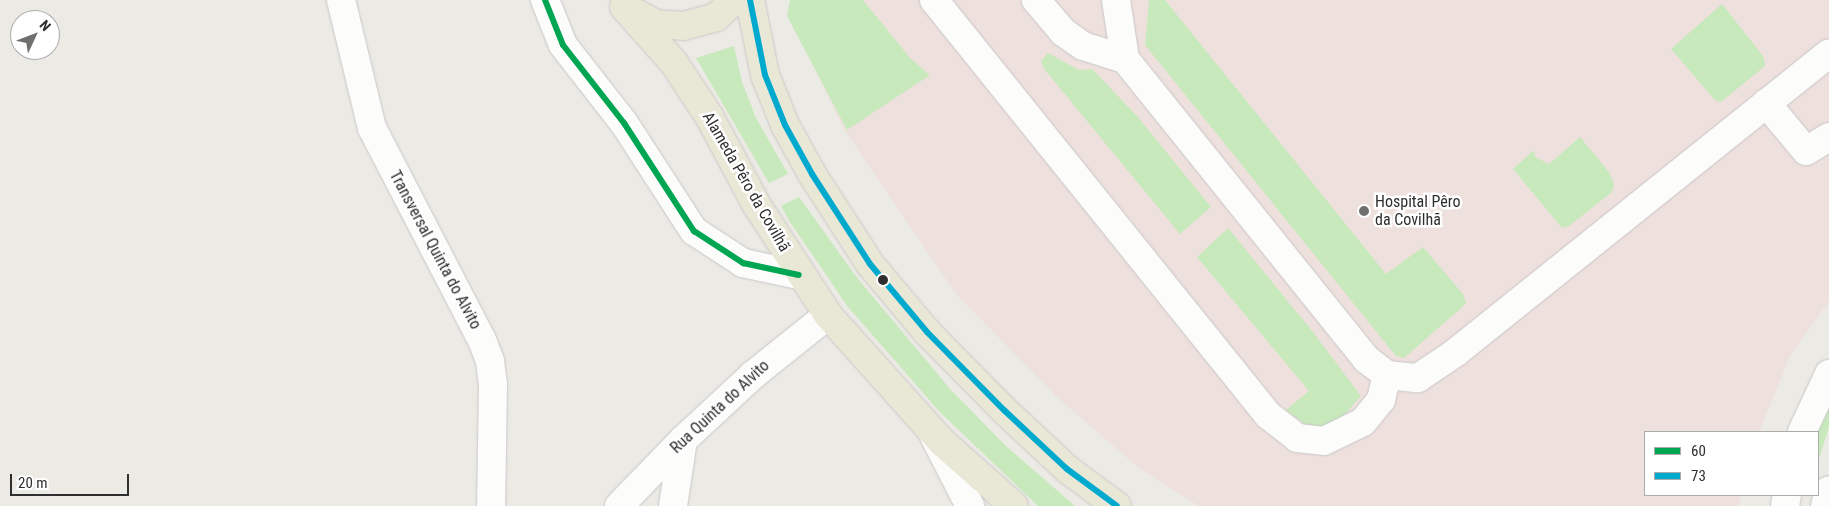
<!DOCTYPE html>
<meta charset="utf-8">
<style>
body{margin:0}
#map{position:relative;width:1829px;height:506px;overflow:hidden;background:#eceae4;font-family:"Roboto Condensed",sans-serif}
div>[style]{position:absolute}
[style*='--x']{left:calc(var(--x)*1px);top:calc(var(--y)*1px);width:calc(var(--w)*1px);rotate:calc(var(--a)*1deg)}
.medical>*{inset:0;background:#eee0dd}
.green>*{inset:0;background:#c7e9bb}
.roads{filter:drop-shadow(0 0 1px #c9c8c9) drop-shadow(0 0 1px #c9c8c9)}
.minor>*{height:28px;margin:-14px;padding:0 14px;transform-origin:14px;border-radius:14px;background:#fcfcfb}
.major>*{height:28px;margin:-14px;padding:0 14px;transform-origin:14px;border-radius:14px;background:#e9e7d5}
.bus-1>*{height:6px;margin:-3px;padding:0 3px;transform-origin:3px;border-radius:3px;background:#00a651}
.bus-2>*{height:6px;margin:-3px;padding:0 3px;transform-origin:3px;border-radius:3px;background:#00a9ce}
.dots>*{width:14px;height:14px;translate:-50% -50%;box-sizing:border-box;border:2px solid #fff;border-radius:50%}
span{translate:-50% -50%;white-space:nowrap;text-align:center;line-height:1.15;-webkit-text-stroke:5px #fff;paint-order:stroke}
.street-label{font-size:16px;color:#2e2e2e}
.poi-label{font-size:16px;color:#2e2e2e}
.left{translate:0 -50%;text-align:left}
.legend{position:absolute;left:1644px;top:431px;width:175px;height:65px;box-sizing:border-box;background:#fff;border:1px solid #ababab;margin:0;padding:6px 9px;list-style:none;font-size:15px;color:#2e2e2e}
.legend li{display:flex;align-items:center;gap:10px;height:25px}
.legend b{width:25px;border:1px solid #ababab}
.north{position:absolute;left:10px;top:10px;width:50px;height:50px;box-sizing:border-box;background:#fff;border:1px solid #ababab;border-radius:50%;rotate:47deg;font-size:14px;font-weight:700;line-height:20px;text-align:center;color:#2e2e2e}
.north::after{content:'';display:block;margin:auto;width:18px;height:22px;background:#70706e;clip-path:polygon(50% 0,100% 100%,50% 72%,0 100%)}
.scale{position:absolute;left:10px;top:474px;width:119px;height:22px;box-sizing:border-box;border:2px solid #2e2e2e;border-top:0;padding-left:6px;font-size:15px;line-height:18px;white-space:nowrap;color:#2e2e2e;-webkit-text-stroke:4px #fff;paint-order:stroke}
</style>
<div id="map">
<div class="medical">
<i style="clip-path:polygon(797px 0,1829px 0,1829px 301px,1790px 356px,1759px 432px,1645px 432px,1645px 495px,1741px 495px,1738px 506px,1199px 506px,1140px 469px,1057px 397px,956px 294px,843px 128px,795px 27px)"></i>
</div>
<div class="green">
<i style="clip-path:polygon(790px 0,863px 0,910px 58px,930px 75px,847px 130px,787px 16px)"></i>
<i style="clip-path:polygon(1149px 0,1165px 0,1386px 274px,1423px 247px,1463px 294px,1466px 303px,1459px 310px,1404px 358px,1396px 356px,1145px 45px)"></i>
<i style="clip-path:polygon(1722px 4px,1763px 56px,1765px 66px,1721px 102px,1715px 100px,1671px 49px)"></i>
<i style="clip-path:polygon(734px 46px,742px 82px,756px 118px,788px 174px,769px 183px,696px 58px)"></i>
<i style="clip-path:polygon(1048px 53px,1079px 70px,1092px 69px,1137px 116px,1211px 207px,1180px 234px,1045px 70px,1041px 61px)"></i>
<i style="clip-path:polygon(1580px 137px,1609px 172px,1614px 184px,1612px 192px,1569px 226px,1562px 228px,1513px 169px,1534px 150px,1535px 157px,1549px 164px)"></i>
<i style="clip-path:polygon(799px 197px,858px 279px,951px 390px,1007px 447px,1075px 506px,1038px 506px,939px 411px,848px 307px,790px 222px,781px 206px)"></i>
<i style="clip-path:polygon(1228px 228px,1313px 332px,1361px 396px,1343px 416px,1326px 427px,1306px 425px,1286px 410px,1309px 391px,1197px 257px)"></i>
<i style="clip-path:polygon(1829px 400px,1829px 427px,1818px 462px,1816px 432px)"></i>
</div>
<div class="roads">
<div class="minor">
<i style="--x:341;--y:0;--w:132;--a:76.4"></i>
<i style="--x:372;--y:128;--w:239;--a:62.6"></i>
<i style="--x:482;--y:340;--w:22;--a:69"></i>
<i style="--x:490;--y:361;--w:23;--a:83"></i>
<i style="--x:493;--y:384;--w:122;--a:90.9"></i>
<i style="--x:545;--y:0;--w:48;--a:68.2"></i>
<i style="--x:563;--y:45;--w:99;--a:52"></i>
<i style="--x:624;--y:123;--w:129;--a:57.1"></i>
<i style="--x:694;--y:231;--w:59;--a:33.1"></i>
<i style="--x:743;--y:263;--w:57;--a:12.1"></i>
<i style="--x:934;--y:0;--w:533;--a:51.17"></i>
<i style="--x:1268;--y:415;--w:37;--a:38"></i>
<i style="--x:1297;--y:438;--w:27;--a:6"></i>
<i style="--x:1324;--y:441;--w:43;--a:-26"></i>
<i style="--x:1363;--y:422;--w:28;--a:-51"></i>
<i style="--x:1381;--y:400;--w:26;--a:-77"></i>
<i style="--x:1036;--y:0;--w:42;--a:49.8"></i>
<i style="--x:1063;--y:32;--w:24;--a:35"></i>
<i style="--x:1083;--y:46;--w:44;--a:17.2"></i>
<i style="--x:1125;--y:59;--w:385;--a:51.2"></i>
<i style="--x:1366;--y:359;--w:26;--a:37"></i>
<i style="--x:1387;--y:375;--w:31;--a:6"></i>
<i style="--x:1418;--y:378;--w:45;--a:-34"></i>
<i style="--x:1455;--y:353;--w:479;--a:-38.7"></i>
<i style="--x:1116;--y:0;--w:60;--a:81.3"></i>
<i style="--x:1766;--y:103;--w:62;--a:50.2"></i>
<i style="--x:1806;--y:151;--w:27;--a:-31"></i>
<i style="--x:1802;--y:432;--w:64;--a:-65"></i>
<i style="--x:933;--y:434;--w:81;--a:62.8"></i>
<i style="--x:619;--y:506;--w:92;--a:-45.9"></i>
<i style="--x:683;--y:440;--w:96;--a:-42.9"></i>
<i style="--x:753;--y:375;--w:96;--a:-38.7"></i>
<i style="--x:673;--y:506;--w:67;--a:-81.4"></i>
<i style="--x:1785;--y:506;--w:11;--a:-80"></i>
<i style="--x:1825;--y:506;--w:16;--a:-76"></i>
</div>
<div class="major">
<i style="--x:750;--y:0;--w:76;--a:78.7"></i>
<i style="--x:765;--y:75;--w:54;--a:68.2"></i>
<i style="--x:785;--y:125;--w:56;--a:61.1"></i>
<i style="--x:812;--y:174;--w:107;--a:57.2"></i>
<i style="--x:870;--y:264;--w:89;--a:50"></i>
<i style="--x:927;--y:332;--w:111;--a:45.4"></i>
<i style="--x:1005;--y:411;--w:85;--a:43.1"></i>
<i style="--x:1067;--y:469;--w:62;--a:36.5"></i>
<i style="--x:624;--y:7;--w:75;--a:48.2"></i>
<i style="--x:674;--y:63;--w:64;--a:56.6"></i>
<i style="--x:709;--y:116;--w:100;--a:61.9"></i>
<i style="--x:756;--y:204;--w:132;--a:57"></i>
<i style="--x:828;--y:315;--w:171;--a:48.1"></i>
<i style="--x:942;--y:442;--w:96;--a:41.6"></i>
<i style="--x:630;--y:10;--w:30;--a:28"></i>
<i style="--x:656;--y:24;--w:27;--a:4"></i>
<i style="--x:683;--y:26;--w:34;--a:-15"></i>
<i style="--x:716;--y:17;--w:25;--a:-42"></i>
</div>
</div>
<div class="bus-1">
<i style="--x:545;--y:0;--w:48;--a:68.2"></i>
<i style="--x:563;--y:45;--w:99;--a:52"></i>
<i style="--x:624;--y:123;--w:129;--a:57.1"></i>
<i style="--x:694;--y:231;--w:59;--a:33.1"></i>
<i style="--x:743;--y:263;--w:57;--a:12.1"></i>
</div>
<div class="bus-2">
<i style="--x:750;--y:0;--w:76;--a:78.7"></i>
<i style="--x:765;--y:75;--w:54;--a:68.2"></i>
<i style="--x:785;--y:125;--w:56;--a:61.1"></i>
<i style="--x:812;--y:174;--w:107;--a:57.2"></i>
<i style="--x:870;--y:264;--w:89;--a:50"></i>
<i style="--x:927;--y:332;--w:111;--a:45.4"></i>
<i style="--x:1005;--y:411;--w:85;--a:43.1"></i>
<i style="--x:1067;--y:469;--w:62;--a:36.5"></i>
</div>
<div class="dots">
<i style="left:1364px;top:211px;background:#70706e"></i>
<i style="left:883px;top:280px;background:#2e2e2e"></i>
</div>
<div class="street-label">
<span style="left:746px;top:182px;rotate:60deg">Alameda Pêro da Covilhã</span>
<span style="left:435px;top:250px;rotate:62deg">Transversal Quinta do Alvito</span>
<span style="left:720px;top:407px;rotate:-43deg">Rua Quinta do Alvito</span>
</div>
<div class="poi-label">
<span class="left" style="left:1375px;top:211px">Hospital Pêro<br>da Covilhã</span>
</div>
<ul class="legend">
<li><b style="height:6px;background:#00a651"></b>60</li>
<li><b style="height:6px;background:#00a9ce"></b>73</li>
</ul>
<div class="north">N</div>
<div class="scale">20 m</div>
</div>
